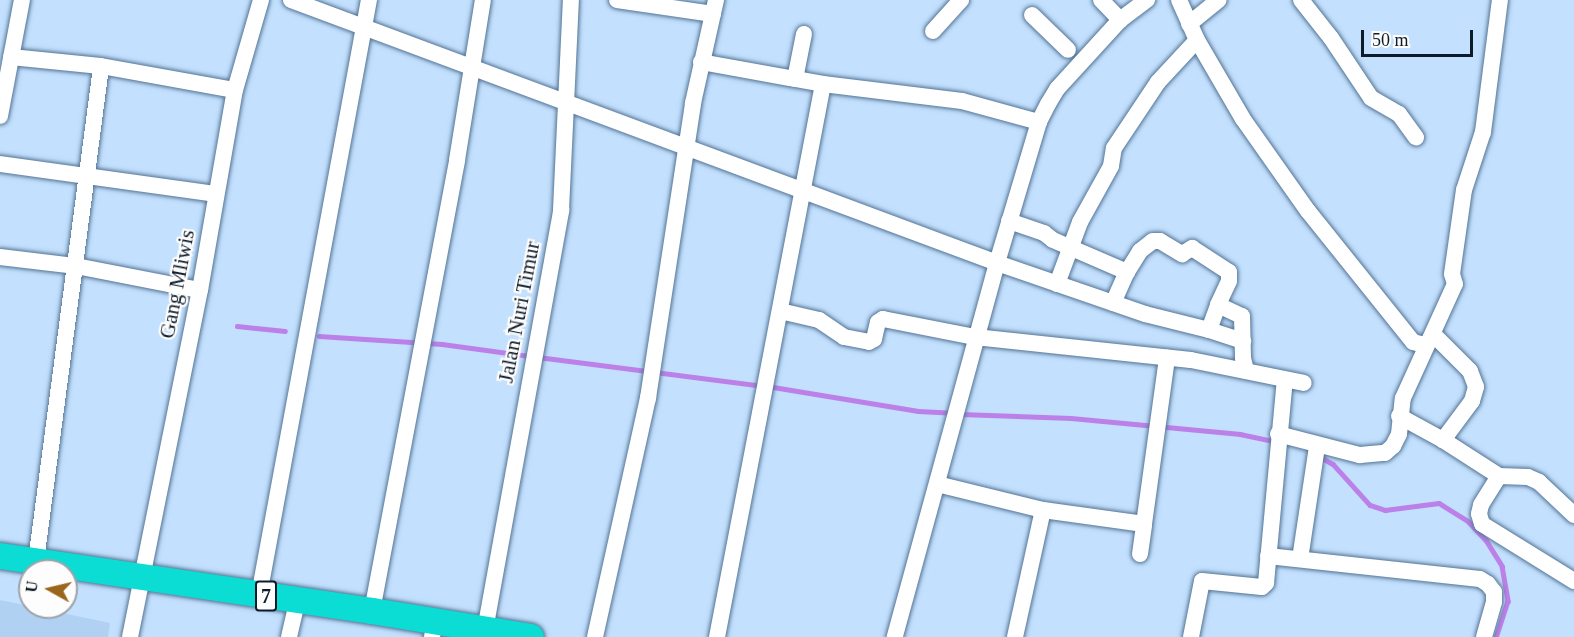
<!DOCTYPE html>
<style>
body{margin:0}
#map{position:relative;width:1574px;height:637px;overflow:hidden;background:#c3e0fe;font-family:"Times New Roman",serif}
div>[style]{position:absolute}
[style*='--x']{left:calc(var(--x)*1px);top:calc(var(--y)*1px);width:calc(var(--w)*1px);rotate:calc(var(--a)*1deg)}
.built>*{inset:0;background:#b1d1f3}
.stream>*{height:4.5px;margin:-2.25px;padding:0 2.25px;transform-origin:2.25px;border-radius:2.25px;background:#bc80e9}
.roads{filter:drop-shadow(0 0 2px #537495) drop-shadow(0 0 2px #537495)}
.minor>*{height:16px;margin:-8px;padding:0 8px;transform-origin:8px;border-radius:8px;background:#fff}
.highway>*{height:26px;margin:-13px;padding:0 13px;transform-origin:13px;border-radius:13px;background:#0bddd4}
span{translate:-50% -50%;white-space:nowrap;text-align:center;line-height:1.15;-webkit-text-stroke:4.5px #fdfdfd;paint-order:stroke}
.shield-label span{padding:2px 4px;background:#fdfdfd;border:2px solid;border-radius:4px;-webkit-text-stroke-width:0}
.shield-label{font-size:20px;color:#0e1b28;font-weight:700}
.street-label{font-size:21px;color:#0e1b28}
.north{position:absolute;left:18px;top:559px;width:60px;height:60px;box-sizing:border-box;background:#fdfdfd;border:2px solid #9da3a8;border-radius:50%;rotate:278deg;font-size:16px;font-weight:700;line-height:24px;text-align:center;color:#0e1b28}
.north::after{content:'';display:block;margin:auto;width:21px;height:27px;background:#9a651d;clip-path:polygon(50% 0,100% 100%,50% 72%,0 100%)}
.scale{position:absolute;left:1361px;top:30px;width:112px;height:27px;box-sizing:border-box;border:3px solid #0e1b28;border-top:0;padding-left:8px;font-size:18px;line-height:21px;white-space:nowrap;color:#0e1b28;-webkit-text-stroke:4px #fdfdfd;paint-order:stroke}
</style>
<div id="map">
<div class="built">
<i style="clip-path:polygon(0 600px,110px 623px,108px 637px,0 637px)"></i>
</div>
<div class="stream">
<i style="--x:237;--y:326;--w:48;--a:5.9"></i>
<i style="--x:319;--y:336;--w:123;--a:3.7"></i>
<i style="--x:442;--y:344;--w:89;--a:7.8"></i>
<i style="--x:538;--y:357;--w:237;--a:7.3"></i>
<i style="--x:773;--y:387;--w:147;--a:9.4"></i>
<i style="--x:918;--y:411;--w:34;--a:3"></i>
<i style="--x:960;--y:414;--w:111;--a:2.1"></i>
<i style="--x:1071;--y:418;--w:170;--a:5.4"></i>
<i style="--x:1240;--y:434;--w:38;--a:12"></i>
<i style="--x:1319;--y:456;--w:16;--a:30"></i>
<i style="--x:1333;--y:464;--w:55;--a:47.9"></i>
<i style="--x:1370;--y:505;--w:16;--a:18"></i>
<i style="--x:1385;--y:510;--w:54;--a:-7.4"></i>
<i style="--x:1439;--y:503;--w:34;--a:32"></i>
<i style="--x:1468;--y:521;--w:26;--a:47"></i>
<i style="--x:1486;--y:540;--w:31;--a:58"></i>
<i style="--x:1502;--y:566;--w:36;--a:80"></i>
<i style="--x:1508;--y:601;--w:38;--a:108"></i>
</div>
<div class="roads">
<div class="minor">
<i style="--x:291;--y:0;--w:753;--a:20.43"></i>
<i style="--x:997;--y:263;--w:388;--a:105.3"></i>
<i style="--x:617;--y:0;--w:97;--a:8.3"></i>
<i style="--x:1101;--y:0;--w:28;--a:46"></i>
<i style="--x:1120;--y:20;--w:93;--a:132.4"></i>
<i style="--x:1057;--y:89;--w:17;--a:121"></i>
<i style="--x:1048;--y:104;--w:20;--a:117"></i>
<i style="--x:1039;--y:122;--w:147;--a:106.6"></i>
<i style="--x:997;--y:263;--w:157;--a:19"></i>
<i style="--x:1145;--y:314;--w:66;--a:14"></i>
<i style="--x:1209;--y:330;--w:27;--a:-70"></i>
<i style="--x:1218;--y:305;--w:26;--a:25"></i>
<i style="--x:1242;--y:316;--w:42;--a:88.6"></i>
<i style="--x:1243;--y:358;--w:13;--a:77"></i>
<i style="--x:1179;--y:0;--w:44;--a:65.8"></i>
<i style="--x:1197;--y:40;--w:91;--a:59.8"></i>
<i style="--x:1243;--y:119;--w:113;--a:54.8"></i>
<i style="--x:1308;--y:211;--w:168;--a:51.3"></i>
<i style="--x:1413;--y:342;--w:12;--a:14"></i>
<i style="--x:1301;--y:0;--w:48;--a:51.7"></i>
<i style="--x:1331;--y:38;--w:72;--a:56.3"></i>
<i style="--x:1371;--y:98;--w:32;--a:30"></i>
<i style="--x:1399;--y:114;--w:29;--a:54"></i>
<i style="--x:1032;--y:15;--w:50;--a:44.2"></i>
<i style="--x:1120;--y:20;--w:34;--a:-37"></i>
<i style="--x:1189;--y:24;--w:38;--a:-39"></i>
<i style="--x:933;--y:31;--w:42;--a:-47.9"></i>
<i style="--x:11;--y:57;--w:90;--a:5.7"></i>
<i style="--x:101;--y:66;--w:136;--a:10.2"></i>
<i style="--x:701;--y:62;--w:124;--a:10.2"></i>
<i style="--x:823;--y:84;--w:563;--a:100.85"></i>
<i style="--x:795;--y:79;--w:46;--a:-78.7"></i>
<i style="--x:823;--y:84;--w:140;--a:7"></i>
<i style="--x:962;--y:101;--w:80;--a:15.3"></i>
<i style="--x:0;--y:116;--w:118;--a:-79.3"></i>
<i style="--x:0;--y:164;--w:218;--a:7.9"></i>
<i style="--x:1009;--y:221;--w:37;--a:19"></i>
<i style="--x:1044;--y:233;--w:11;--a:38"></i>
<i style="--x:1053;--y:240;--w:81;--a:23.4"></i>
<i style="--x:1127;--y:272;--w:25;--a:-58"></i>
<i style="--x:1140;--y:251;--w:16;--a:-38"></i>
<i style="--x:1153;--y:241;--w:7;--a:0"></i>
<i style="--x:1160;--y:241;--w:26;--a:31"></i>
<i style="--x:1182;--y:254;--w:12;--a:-31"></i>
<i style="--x:1192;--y:248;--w:44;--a:33"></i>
<i style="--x:1229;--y:272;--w:9;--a:90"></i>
<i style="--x:1229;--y:281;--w:26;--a:115"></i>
<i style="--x:0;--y:257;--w:77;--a:6.8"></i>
<i style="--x:76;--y:266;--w:126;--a:11"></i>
<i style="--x:1057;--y:284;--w:66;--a:-69.6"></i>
<i style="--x:1080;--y:222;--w:64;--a:-61"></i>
<i style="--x:1111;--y:166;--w:18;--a:-81"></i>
<i style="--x:1114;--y:148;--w:79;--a:-56.3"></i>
<i style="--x:1158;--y:82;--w:57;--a:-47.1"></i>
<i style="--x:1113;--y:303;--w:34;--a:-66"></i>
<i style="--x:780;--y:311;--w:40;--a:13"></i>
<i style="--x:819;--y:320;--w:30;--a:34"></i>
<i style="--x:844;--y:337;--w:25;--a:11"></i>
<i style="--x:869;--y:342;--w:6;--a:-31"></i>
<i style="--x:874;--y:339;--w:17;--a:-77"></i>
<i style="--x:878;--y:322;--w:6;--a:-31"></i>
<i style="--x:883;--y:319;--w:94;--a:11.1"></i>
<i style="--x:975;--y:337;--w:217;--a:6.1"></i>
<i style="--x:1191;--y:360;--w:115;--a:11.5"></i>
<i style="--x:1209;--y:330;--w:36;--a:18"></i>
<i style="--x:1433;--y:334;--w:52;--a:45"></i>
<i style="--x:1470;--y:371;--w:17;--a:69"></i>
<i style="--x:1476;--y:387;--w:15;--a:106"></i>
<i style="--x:1472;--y:401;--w:49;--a:126.6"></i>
<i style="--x:1399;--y:416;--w:50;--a:28.6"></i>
<i style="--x:1443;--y:440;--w:67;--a:32.7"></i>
<i style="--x:1499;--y:476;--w:34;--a:122"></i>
<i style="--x:1481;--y:505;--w:9;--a:103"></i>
<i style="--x:1479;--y:514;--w:10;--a:73"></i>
<i style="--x:1482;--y:524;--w:108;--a:31.8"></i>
<i style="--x:1278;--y:434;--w:85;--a:14.4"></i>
<i style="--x:1360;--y:455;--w:25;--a:-5"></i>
<i style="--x:1385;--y:453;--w:11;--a:-41"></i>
<i style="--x:1393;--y:446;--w:13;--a:-63"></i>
<i style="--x:1399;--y:434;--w:36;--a:-84"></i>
<i style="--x:1403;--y:398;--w:125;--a:-65.5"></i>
<i style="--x:1455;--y:284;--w:10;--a:-107"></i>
<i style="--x:1452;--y:274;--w:85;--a:-81.9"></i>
<i style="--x:1464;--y:190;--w:61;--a:-71.9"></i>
<i style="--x:1483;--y:132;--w:133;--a:-82.7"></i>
<i style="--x:1499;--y:476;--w:29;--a:2"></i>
<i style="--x:1528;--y:477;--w:12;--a:24"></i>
<i style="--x:1539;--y:482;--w:48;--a:43.3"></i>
<i style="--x:937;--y:484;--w:109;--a:13.8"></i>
<i style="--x:1043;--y:510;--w:102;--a:7.9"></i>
<i style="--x:1144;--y:524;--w:168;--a:-82.1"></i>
<i style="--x:1140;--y:554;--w:30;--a:-82"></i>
<i style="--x:1268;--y:556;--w:213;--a:6.2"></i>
<i style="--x:1480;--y:579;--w:9;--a:32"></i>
<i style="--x:1488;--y:584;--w:10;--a:53"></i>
<i style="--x:1494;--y:592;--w:10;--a:90"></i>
<i style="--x:1494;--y:602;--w:36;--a:106"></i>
<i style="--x:1300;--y:559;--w:114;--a:-81.4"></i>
<i style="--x:36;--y:561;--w:499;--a:-82.5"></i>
<i style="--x:259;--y:595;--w:605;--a:-79.53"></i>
<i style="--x:372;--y:611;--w:459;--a:-79.3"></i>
<i style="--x:457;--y:160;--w:162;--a:-80.8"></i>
<i style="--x:485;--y:630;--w:427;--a:-79.7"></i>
<i style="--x:561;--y:210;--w:210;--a:-87.3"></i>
<i style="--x:130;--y:637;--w:354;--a:-78.6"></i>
<i style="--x:200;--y:290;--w:203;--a:-80.1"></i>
<i style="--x:235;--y:90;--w:94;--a:-73.9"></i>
<i style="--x:289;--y:637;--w:37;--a:-77"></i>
<i style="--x:432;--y:637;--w:15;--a:-79"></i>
<i style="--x:595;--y:637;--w:245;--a:-77.5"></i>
<i style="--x:648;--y:398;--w:298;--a:-81.3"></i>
<i style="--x:693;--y:103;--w:106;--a:-77.4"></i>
<i style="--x:1015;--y:637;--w:130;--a:-77.6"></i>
<i style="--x:1191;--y:637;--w:57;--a:-78.9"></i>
<i style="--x:1202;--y:581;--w:60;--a:5.7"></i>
<i style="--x:1262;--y:587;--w:6;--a:-45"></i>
<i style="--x:1266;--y:583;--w:204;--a:-84.7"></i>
</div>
<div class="highway">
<i style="--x:0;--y:556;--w:376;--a:8.4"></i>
<i style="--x:372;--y:611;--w:161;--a:9.3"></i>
</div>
</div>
<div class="shield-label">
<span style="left:266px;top:596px">7</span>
</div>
<div class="street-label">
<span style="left:177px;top:284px;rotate:-79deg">Gang Mliwis</span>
<span style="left:519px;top:312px;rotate:-79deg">Jalan Nuri Timur</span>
</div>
<div class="north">U</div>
<div class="scale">50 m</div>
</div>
